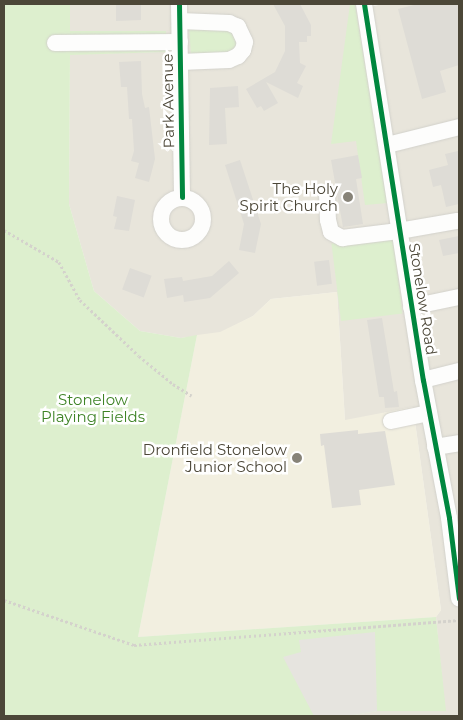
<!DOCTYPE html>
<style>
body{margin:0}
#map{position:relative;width:463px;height:720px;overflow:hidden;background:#f4f3ee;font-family:Montserrat,sans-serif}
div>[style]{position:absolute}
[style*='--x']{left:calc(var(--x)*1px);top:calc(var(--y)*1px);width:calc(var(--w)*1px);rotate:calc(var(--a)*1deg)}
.residential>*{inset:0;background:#e8e5db}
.education>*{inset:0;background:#f2efe0}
.green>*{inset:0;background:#ddefce;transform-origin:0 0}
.parking>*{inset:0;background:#e6e4df}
.building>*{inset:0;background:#dedcd6;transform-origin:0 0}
.path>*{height:2.5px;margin-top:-1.25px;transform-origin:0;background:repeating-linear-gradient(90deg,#d4d2cc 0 2.5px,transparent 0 5px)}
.roads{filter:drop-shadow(0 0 1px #d2d1cb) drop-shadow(0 0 1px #d2d1cb)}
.minor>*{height:16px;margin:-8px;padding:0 8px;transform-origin:8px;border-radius:8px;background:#fdfdfc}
.minor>.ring{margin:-8px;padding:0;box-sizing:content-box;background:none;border:16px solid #fdfdfc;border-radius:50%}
.cycleway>*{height:5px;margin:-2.5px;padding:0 2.5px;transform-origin:2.5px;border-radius:2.5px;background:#00873e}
.dots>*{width:14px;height:14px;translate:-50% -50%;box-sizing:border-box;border:2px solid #fff;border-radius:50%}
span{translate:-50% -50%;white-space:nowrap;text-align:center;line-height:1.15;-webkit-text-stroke:5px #fff;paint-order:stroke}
.street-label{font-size:15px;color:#4c4738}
.poi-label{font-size:15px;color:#4c4738}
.right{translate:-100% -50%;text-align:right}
.park-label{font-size:15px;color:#3e8326}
.frame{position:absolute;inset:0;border:5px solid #4c4738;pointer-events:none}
</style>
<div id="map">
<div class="residential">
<i style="clip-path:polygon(70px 4px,366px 4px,367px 8px,382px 4px,459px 4px,459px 716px,347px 716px,377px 711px,445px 710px,436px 617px,441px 610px,413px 407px,345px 421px,337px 292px,271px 299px,253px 316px,220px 333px,181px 338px,140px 331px,94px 291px,69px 204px,70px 54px,166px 52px,166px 31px,70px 31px)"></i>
</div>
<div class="education">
<i style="clip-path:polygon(337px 292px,345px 420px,413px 407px,441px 610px,436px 617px,138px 637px,197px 335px,220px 332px,253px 316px,271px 299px)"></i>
</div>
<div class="green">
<i style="clip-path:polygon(4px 4px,70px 4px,70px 31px,166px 31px,166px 52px,70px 55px,69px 204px,94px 291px,140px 331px,181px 338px,197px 335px,138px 637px,436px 617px,446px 711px,377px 711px,347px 716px,4px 716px)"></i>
<i style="clip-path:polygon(350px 4px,355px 4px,388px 203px,365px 205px,356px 141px,331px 144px)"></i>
<i style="clip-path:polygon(189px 26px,230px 28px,239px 38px,236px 52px,191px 56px)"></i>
<i style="left:393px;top:236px;width:78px;height:62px;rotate:83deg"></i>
</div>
<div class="parking">
<i style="clip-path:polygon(375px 632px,377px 711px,347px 716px,314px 716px,283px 657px,301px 652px,299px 640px)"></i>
</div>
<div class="building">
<i style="clip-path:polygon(124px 4px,141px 4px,141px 20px,116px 21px,116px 5px)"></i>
<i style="clip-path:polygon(273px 4px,300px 4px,311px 25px,311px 36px,307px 36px,307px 42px,299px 42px,300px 63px,306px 66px,297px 83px,303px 86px,298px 98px,266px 82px,278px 103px,264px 111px,261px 106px,257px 108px,246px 89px,275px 72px,285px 51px,285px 26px)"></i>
<i style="clip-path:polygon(418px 4px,459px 4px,459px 65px,440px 71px,446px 92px,422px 99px,398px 9px)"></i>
<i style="clip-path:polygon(141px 61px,142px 94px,145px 108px,149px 107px,155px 159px,149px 182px,135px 178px,139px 163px,131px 161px,134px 151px,132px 119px,129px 119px,127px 87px,121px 87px,119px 62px)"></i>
<i style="clip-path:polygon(238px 86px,239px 107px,225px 108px,227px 144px,209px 145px,210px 88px)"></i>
<i style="clip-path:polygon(458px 151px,459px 204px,446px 207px,441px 185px,433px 187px,429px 170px,448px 165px,445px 154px)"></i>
<i style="clip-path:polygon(358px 155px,362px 178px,356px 179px,363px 224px,343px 227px,331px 160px)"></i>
<i style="clip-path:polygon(240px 160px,261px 224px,255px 253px,239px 250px,244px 224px,225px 165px)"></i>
<i style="clip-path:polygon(117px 196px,135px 200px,129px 231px,114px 229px,117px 217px,113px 216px)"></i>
<i style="clip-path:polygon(459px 236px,459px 253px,443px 256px,439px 240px)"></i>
<i style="left:329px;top:260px;width:24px;height:15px;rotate:83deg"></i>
<i style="clip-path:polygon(229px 261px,239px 273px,210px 298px,184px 302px,183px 295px,167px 298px,164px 279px,182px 277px,183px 281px,212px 276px)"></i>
<i style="left:130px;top:268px;width:23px;height:23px;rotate:20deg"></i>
<i style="clip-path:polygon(382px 318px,394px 392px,397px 391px,399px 407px,385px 408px,384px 397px,379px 397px,367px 320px)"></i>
<i style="clip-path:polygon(358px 430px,358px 434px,385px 431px,395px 485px,359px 490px,361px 505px,332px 508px,324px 445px,321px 446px,320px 434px)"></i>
</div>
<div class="path">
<i style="--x:4;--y:230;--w:64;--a:30.2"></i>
<i style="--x:59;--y:262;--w:43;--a:61.1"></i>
<i style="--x:80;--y:300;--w:81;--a:43.5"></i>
<i style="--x:139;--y:356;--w:44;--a:39.5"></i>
<i style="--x:173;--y:384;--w:22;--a:32"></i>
<i style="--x:4;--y:600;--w:138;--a:19.1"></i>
<i style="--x:134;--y:645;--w:326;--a:-4.4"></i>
</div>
<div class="roads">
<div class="minor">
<i style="--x:179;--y:4;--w:193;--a:89.1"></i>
<i style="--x:364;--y:4;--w:381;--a:81.1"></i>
<i style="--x:423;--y:380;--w:140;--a:79.3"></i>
<i style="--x:449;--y:518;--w:81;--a:82.9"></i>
<i style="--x:55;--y:43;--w:125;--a:-0.5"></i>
<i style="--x:180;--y:62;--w:49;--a:-2.3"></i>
<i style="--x:229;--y:60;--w:10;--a:-24"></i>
<i style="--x:238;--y:56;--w:8;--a:-50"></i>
<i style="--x:243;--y:50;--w:8;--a:-76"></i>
<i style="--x:245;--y:42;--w:17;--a:-115"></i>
<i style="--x:238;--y:27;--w:10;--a:-156"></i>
<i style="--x:229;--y:23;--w:49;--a:-177.7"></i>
<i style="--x:387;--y:145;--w:74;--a:-14"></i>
<i style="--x:327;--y:193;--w:27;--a:88"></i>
<i style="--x:328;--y:220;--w:12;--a:76"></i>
<i style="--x:331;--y:232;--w:13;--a:29"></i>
<i style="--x:342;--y:238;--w:57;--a:-7"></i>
<i style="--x:399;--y:231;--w:59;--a:-9.8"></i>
<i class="ring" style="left:161px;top:198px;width:26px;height:26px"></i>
<i style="--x:411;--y:307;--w:49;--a:-11.8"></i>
<i style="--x:423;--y:380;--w:37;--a:-14"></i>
<i style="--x:391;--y:421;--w:39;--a:-12"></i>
<i style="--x:435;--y:447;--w:24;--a:-9"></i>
</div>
</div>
<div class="cycleway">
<i style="--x:179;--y:4;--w:193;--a:89.1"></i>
<i style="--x:364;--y:4;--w:381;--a:81.1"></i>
<i style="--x:423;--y:380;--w:140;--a:79.3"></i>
<i style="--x:449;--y:518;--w:81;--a:82.9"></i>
</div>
<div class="dots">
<i style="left:348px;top:197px;background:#878378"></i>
<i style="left:297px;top:458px;background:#878378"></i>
</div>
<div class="street-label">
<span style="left:168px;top:101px;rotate:-91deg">Park Avenue</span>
<span style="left:423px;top:299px;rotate:81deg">Stonelow Road</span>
</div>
<div class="poi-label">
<span class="right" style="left:338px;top:197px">The Holy<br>Spirit Church</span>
<span class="right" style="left:287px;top:458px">Dronfield Stonelow<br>Junior School</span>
</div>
<div class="park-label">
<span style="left:93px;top:408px">Stonelow<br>Playing Fields</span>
</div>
<div class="frame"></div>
</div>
